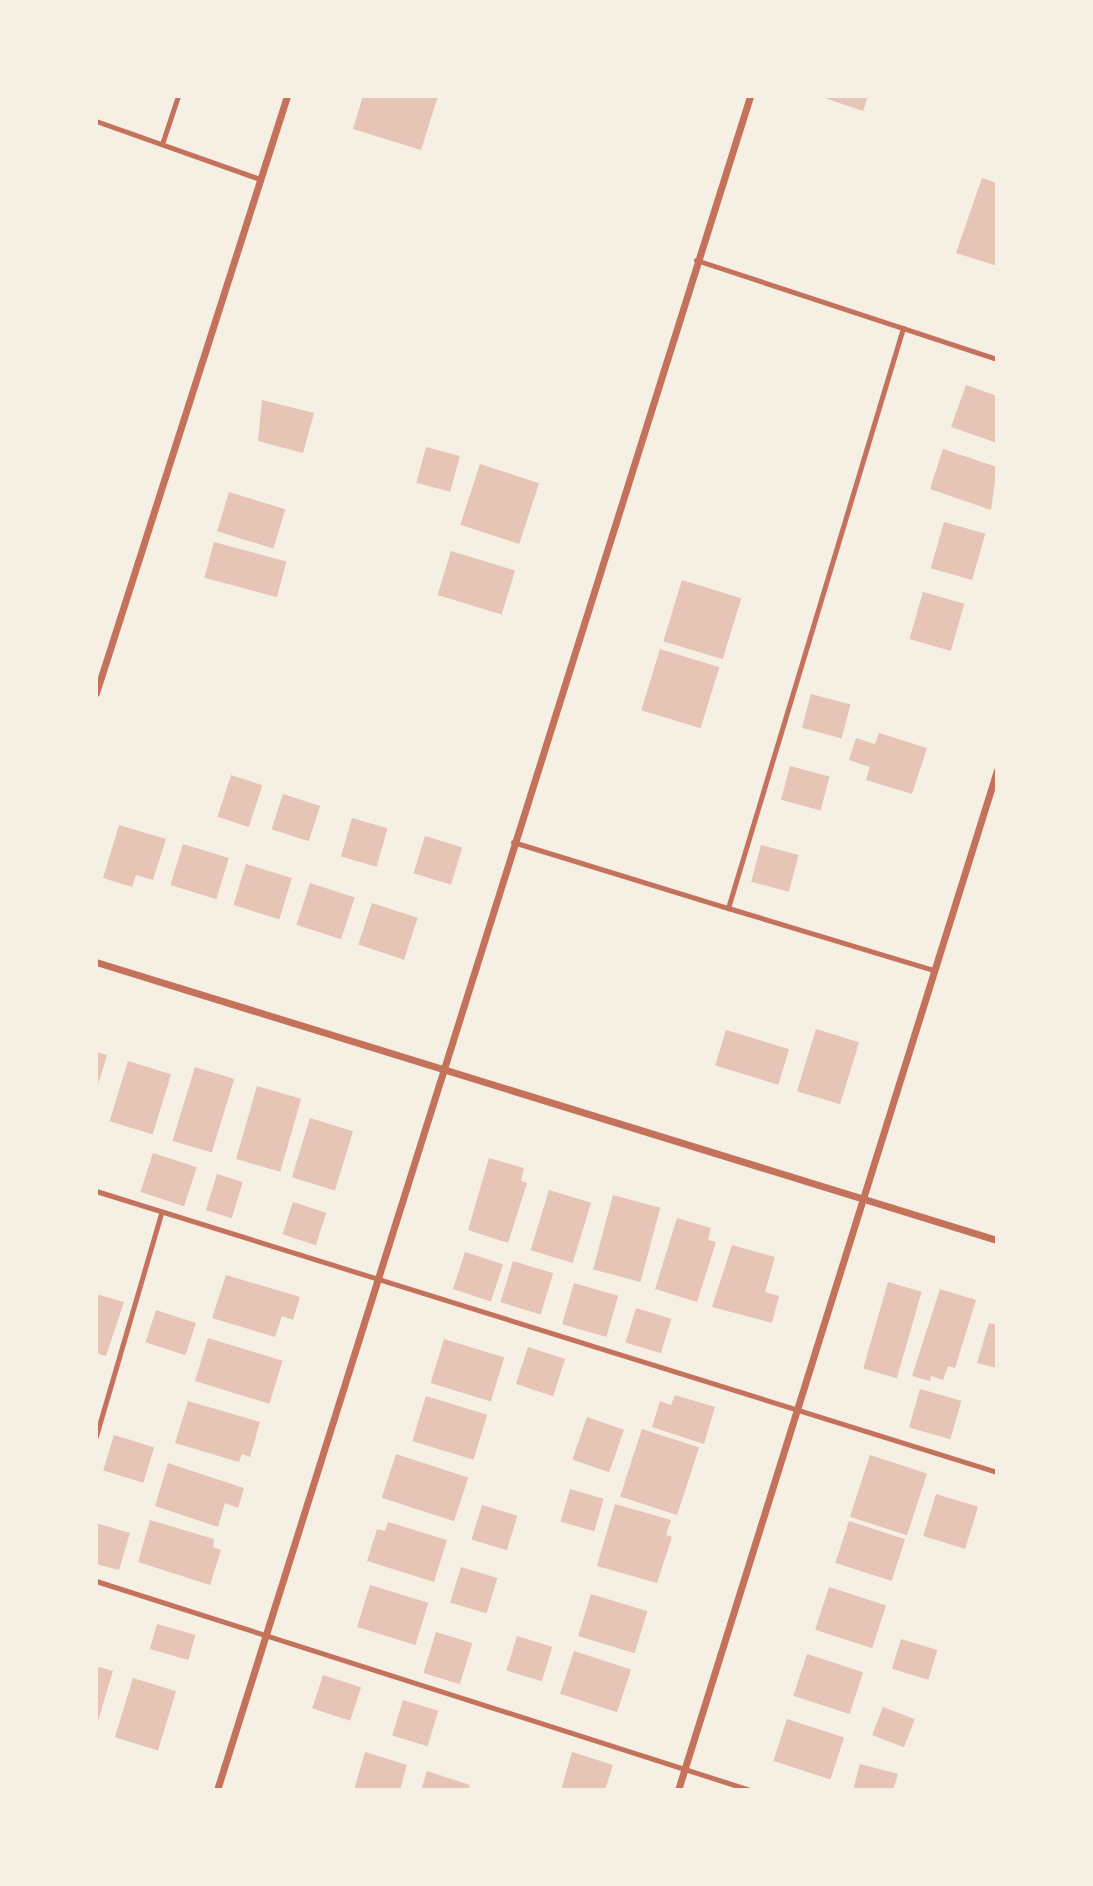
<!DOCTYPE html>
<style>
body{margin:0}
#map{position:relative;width:1093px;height:1886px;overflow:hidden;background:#f6efe4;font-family:Merriweather,serif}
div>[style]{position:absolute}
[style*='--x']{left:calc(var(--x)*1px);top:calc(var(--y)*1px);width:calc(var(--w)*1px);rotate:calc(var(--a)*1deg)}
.building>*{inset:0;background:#e6c5b7;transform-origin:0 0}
.service>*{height:5px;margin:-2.5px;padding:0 2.5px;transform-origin:2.5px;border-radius:2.5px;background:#c5725c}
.minor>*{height:7px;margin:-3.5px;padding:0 3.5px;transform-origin:3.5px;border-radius:3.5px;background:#c5725c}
span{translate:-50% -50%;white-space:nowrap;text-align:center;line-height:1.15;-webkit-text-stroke:7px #f6efe4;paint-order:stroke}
.frame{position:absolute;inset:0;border:98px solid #f6efe4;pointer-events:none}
</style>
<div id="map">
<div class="building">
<i style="clip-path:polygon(363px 96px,438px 96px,421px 150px,353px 129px)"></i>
<i style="clip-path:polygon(819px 96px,868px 96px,863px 111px)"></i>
<i style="clip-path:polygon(982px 178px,997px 183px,997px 266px,956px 253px)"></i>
<i style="clip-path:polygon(966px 385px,997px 396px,997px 443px,951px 427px)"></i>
<i style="clip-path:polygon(262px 400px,314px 413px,303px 453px,258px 441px)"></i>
<i style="left:426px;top:447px;width:35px;height:37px;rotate:15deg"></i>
<i style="clip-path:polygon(943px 449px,997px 467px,991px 510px,930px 489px)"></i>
<i style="left:480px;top:464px;width:62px;height:64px;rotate:18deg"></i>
<i style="left:229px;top:492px;width:59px;height:41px;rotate:17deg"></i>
<i style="left:944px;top:522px;width:43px;height:48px;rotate:16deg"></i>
<i style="left:214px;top:542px;width:75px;height:37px;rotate:15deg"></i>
<i style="left:451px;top:551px;width:67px;height:46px;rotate:17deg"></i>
<i style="left:682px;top:580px;width:62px;height:64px;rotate:17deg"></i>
<i style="left:923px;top:592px;width:43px;height:49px;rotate:16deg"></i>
<i style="left:660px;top:649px;width:62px;height:64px;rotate:17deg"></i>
<i style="left:811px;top:694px;width:41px;height:35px;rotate:15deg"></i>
<i style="clip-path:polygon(879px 733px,927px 748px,912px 794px,866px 780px,870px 767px,849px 760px,856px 738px,875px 744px)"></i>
<i style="left:790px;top:766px;width:41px;height:35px;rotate:15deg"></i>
<i style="left:231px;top:775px;width:33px;height:44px;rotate:18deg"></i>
<i style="left:283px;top:794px;width:39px;height:37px;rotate:18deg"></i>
<i style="left:352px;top:818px;width:37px;height:40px;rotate:16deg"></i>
<i style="clip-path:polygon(119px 825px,166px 839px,153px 880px,136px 875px,132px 887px,103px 878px)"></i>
<i style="left:425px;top:836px;width:39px;height:39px;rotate:17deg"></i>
<i style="left:183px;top:844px;width:48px;height:43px;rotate:17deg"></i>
<i style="left:761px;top:845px;width:39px;height:38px;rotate:15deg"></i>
<i style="left:246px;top:864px;width:48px;height:43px;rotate:17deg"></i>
<i style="left:310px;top:883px;width:47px;height:44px;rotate:18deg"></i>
<i style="left:372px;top:903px;width:48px;height:44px;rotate:18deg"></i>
<i style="left:816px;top:1029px;width:45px;height:65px;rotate:17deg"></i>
<i style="left:726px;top:1030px;width:66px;height:37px;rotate:17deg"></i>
<i style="clip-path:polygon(96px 1052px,107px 1055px,97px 1088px,96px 1088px)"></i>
<i style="left:128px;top:1061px;width:45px;height:63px;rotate:17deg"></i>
<i style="left:195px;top:1067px;width:41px;height:77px;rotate:17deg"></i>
<i style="left:257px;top:1086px;width:46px;height:76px;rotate:16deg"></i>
<i style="left:310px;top:1118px;width:45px;height:62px;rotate:17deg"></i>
<i style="left:153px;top:1153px;width:46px;height:41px;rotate:18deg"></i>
<i style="clip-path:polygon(489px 1158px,524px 1168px,521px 1181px,527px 1183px,508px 1243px,468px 1230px)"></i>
<i style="left:217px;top:1174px;width:27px;height:38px;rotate:17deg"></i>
<i style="left:549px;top:1190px;width:44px;height:63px;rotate:17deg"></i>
<i style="left:613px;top:1195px;width:49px;height:77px;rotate:15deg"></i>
<i style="left:293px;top:1202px;width:35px;height:34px;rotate:18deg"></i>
<i style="clip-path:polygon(677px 1218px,711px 1228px,708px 1240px,716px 1242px,697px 1302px,655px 1289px)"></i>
<i style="clip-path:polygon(732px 1245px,775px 1257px,765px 1292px,779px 1296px,772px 1323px,712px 1307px)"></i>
<i style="left:465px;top:1252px;width:40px;height:39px;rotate:18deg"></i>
<i style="left:513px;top:1261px;width:42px;height:43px;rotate:17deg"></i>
<i style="clip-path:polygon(226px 1275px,300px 1297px,293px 1320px,282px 1316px,275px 1337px,212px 1318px)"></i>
<i style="left:888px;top:1282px;width:35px;height:90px;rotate:16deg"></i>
<i style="left:574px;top:1283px;width:46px;height:43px;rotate:16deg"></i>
<i style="clip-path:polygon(940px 1289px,976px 1300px,955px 1368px,948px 1366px,943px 1380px,931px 1376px,930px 1381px,912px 1376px)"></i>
<i style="clip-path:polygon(96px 1294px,124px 1302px,106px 1356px,96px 1353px)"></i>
<i style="left:636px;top:1308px;width:37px;height:36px;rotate:17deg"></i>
<i style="left:156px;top:1310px;width:42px;height:34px;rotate:18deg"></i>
<i style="clip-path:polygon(989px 1323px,997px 1325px,997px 1368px,977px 1363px)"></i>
<i style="left:208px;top:1338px;width:78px;height:45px;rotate:17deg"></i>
<i style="left:444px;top:1339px;width:63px;height:46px;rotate:17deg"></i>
<i style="left:528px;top:1347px;width:39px;height:39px;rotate:18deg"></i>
<i style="left:920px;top:1389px;width:43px;height:40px;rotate:16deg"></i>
<i style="clip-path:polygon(675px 1395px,715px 1407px,704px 1444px,652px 1427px,660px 1401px,671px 1405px)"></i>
<i style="left:426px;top:1396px;width:64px;height:47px;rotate:17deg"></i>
<i style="clip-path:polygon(188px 1401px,260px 1422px,250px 1457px,242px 1454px,239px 1462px,175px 1443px)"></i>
<i style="left:587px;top:1417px;width:39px;height:45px;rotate:19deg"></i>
<i style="left:642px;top:1429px;width:60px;height:71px;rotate:18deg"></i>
<i style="left:114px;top:1435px;width:42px;height:37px;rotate:17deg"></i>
<i style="left:396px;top:1454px;width:76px;height:46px;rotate:18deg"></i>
<i style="left:870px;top:1455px;width:60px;height:65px;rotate:18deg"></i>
<i style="clip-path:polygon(168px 1463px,244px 1488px,238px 1508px,225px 1503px,218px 1527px,155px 1506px)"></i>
<i style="left:570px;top:1489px;width:35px;height:34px;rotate:16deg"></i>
<i style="left:936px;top:1494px;width:44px;height:44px;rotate:17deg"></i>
<i style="clip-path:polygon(615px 1504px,671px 1520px,666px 1535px,672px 1537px,657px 1583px,597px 1566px)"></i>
<i style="left:482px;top:1505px;width:37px;height:36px;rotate:17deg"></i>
<i style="clip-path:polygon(150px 1520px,214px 1539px,213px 1547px,221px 1550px,210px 1585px,138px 1562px)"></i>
<i style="left:849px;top:1521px;width:59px;height:44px;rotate:18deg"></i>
<i style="clip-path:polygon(388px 1522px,447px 1540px,434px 1582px,367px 1561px,377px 1529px,385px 1531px)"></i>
<i style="clip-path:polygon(96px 1523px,130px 1533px,119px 1570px,96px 1564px)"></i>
<i style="left:461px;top:1567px;width:38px;height:37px;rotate:17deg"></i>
<i style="left:370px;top:1585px;width:61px;height:44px;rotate:17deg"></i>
<i style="left:829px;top:1587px;width:60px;height:45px;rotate:18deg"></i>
<i style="left:591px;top:1594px;width:59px;height:44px;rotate:17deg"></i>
<i style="left:157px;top:1624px;width:40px;height:26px;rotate:16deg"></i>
<i style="left:436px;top:1632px;width:38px;height:43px;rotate:17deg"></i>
<i style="left:517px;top:1636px;width:37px;height:36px;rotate:17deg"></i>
<i style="left:901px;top:1639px;width:38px;height:31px;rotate:17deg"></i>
<i style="left:574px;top:1651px;width:60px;height:45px;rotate:18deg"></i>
<i style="left:807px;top:1654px;width:59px;height:44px;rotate:18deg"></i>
<i style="clip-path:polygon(96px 1666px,113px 1671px,97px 1724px,96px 1723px)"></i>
<i style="left:323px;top:1675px;width:40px;height:35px;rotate:18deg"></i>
<i style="left:133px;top:1678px;width:45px;height:62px;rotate:17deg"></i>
<i style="left:403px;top:1700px;width:37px;height:37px;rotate:17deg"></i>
<i style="left:883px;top:1707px;width:34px;height:30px;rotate:21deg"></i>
<i style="left:787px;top:1719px;width:60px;height:44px;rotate:18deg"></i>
<i style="clip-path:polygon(365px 1752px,407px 1765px,400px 1790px,354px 1790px)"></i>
<i style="clip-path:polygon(572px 1752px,613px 1765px,605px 1790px,561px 1790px)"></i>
<i style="clip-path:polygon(860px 1764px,898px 1774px,893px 1790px,853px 1790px)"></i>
<i style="clip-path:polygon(427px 1771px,470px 1785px,468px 1790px,421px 1790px)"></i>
</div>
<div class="service">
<i style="--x:96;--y:121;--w:174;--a:19.5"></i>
<i style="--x:162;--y:144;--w:51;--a:-71.6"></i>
<i style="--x:696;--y:260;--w:317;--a:18.2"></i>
<i style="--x:513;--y:842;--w:225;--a:17.1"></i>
<i style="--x:728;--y:908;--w:606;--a:-73.21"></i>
<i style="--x:728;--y:908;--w:214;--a:16.8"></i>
<i style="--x:96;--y:1191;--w:944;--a:17.32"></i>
<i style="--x:96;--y:1436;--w:234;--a:-73.7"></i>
<i style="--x:96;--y:1581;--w:687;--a:17.72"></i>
</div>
<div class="minor">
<i style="--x:96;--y:693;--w:627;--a:-72.26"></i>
<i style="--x:96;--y:962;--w:943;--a:17.15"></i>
<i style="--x:217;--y:1790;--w:1776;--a:-72.53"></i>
<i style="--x:678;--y:1790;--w:1069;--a:-72.63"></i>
</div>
<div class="frame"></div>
</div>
